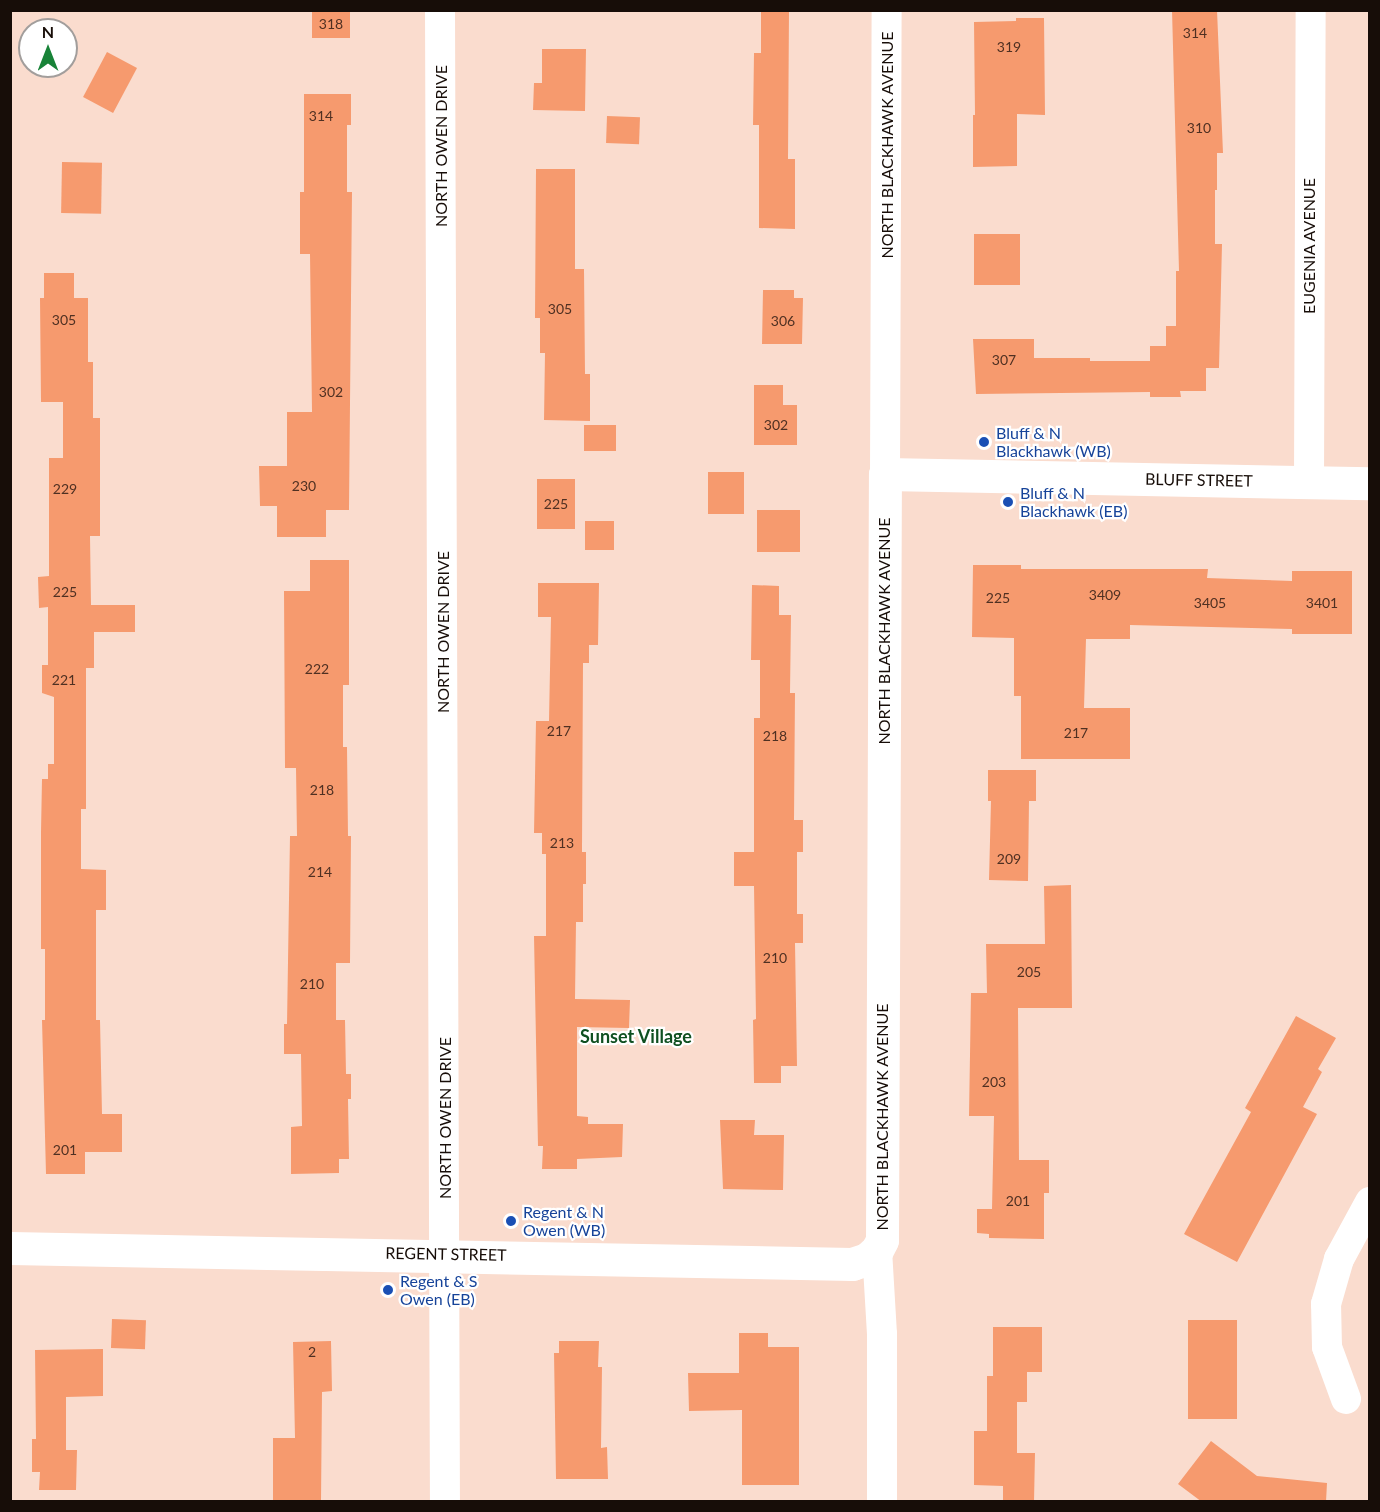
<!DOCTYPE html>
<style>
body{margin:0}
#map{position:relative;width:1380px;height:1512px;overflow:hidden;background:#fadcce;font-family:Lato,sans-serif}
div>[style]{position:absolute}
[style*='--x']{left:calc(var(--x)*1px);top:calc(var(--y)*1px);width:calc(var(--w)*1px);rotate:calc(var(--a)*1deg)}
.building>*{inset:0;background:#f69a6e;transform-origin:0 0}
.street>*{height:30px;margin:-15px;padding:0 15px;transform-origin:15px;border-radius:15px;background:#fff}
.secondary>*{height:33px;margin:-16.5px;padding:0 16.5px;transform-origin:16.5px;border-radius:16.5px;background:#fff}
.dots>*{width:16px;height:16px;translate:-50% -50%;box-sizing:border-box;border:3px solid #fff;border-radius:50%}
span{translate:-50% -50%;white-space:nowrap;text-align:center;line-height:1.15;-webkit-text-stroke:4.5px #fff;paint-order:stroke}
.number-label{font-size:14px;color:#4f3022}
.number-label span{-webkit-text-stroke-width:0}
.street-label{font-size:16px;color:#170d08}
.transit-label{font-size:16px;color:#164399}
.left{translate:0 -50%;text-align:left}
.neighbourhood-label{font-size:18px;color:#0f5021;font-weight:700}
.frame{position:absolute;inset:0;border:12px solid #170d08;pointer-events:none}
.north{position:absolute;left:18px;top:18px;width:60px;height:60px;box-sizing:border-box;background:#fff;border:2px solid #a29e9c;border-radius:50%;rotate:0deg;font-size:16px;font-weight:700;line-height:24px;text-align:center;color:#170d08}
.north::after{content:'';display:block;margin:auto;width:21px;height:27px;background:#188338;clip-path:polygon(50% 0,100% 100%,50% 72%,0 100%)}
</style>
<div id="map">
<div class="building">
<i style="left:312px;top:10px;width:38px;height:28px"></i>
<i style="clip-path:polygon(761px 10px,789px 10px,788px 159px,795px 159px,795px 229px,759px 228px,759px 125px,753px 125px,754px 53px,761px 53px)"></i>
<i style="clip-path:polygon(1172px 10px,1217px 10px,1223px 153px,1217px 153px,1217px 190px,1215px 190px,1215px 244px,1222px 244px,1219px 368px,1206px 368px,1206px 391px,1180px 391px,1181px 397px,1150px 397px,1150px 392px,976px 394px,973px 339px,1034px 339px,1034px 358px,1090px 358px,1090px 361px,1150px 361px,1150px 346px,1166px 346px,1166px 326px,1176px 326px,1176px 271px,1179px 271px)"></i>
<i style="clip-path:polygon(1016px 18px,1044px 18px,1045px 115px,1017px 114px,1017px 166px,973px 167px,973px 115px,975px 115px,974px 22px,1016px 21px)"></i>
<i style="clip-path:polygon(542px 49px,586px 49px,585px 111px,533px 110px,534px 83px,542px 83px)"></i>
<i style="left:107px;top:52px;width:34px;height:51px;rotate:28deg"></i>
<i style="clip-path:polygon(304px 94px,351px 94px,351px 125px,347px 125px,347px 192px,352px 192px,349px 510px,326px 510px,326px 537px,277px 537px,277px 506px,260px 506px,259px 466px,287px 466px,287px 412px,312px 412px,310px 254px,300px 254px,300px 192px,304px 192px)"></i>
<i style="left:607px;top:116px;width:33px;height:27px;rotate:2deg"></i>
<i style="left:62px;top:162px;width:40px;height:51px;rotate:1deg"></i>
<i style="clip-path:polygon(536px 169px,575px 169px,575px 269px,584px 269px,585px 374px,590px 374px,590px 421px,544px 420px,545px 353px,540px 353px,540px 318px,535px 318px)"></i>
<i style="left:974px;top:234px;width:46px;height:51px"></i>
<i style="clip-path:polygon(44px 273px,74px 273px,74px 298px,88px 298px,88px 362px,93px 362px,93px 418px,100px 418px,100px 536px,90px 536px,91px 605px,135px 605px,135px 632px,94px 632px,94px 668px,86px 668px,86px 809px,81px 809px,81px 869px,106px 870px,106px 910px,96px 910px,96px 1020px,100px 1020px,102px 1114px,122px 1114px,122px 1152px,85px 1152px,85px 1174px,46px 1174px,42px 1020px,45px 1020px,45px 949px,41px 949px,41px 832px,42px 779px,48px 779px,48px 764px,54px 764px,54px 697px,42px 693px,42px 665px,48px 665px,48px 607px,39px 608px,38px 577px,49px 576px,49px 458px,63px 458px,63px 402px,41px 402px,40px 298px,44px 298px)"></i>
<i style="clip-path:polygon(763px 290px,794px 290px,794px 298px,803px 298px,802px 344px,762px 344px)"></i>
<i style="clip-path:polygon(754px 385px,783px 385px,783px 405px,797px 405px,797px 445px,754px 445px)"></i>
<i style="left:584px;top:425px;width:32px;height:26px"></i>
<i style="left:708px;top:472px;width:36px;height:42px"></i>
<i style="left:575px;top:479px;width:50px;height:38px;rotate:90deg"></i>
<i style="left:757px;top:510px;width:43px;height:42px"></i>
<i style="left:614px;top:521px;width:29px;height:29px;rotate:90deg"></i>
<i style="clip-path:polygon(310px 560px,349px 560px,349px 685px,343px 685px,343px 747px,347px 747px,348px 836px,351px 836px,350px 963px,336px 963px,336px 1020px,345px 1020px,346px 1074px,351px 1074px,351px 1099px,348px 1099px,349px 1159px,339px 1159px,339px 1173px,291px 1174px,291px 1127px,302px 1126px,301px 1054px,284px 1054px,284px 1024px,287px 1024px,290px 836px,297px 836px,296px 768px,285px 768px,284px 591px,310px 591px)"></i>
<i style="clip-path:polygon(973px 565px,1021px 565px,1021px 569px,1208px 569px,1207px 578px,1292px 581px,1292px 571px,1352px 571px,1352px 634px,1292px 634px,1292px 629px,1130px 625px,1130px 639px,1086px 639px,1084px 708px,1130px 708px,1130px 759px,1021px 759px,1021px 696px,1014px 696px,1014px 638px,972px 637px)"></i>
<i style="clip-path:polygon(538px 583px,599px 583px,598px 645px,589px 645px,589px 663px,583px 663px,582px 852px,586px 852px,586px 884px,583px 884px,583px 922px,576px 922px,575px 999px,630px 1000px,629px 1028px,577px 1027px,577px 1116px,588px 1117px,588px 1124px,623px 1124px,622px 1157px,577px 1159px,577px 1169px,542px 1169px,543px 1146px,538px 1146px,534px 936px,546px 936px,546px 854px,542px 854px,542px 833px,534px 833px,536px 721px,549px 721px,551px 617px,538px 617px)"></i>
<i style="clip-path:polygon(752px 585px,779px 586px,779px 615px,791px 615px,790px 693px,795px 693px,794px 820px,803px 820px,803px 852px,797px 852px,797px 914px,803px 914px,803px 943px,795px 943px,797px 1066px,781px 1066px,781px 1083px,754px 1083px,753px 1020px,756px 1019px,754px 886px,734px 886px,734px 852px,754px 852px,754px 718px,760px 718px,760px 660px,751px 660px)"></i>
<i style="clip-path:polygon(988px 770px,1036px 770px,1036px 801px,1029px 801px,1028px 881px,989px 880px,991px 801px,988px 801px)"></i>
<i style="clip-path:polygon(1071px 885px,1072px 1008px,1018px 1008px,1019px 1160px,1049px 1160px,1049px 1193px,1044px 1193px,1044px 1239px,989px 1238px,989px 1234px,977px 1233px,977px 1209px,992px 1209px,994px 1116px,969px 1116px,971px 993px,987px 993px,986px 944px,1045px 944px,1044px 886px)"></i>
<i style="clip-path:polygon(1296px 1016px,1336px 1038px,1318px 1069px,1322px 1072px,1303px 1107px,1317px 1114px,1237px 1262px,1184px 1234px,1251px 1112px,1245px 1108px)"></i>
<i style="clip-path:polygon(720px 1120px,755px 1120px,754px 1135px,784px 1135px,783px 1190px,723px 1189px)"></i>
<i style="left:112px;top:1319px;width:34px;height:29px;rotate:2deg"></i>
<i style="left:1188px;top:1320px;width:49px;height:99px"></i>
<i style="clip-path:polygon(993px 1327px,1042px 1327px,1042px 1372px,1027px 1372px,1027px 1402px,1017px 1402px,1017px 1453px,1035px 1453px,1034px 1502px,1003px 1502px,1003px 1486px,974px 1485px,974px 1431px,987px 1431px,987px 1376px,993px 1376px)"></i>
<i style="clip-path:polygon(739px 1333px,768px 1333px,768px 1347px,799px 1347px,799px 1485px,742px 1485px,742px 1410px,689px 1411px,688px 1373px,739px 1373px)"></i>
<i style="clip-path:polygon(331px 1341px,332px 1391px,322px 1392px,321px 1502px,273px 1502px,273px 1438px,295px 1438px,293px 1342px)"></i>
<i style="clip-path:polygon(559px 1341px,599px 1341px,598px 1367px,602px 1367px,601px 1448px,607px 1447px,608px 1479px,556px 1479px,554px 1353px,559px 1353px)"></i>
<i style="clip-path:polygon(103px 1349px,103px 1396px,66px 1397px,66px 1450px,77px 1450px,76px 1490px,39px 1490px,40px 1472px,32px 1472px,32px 1439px,36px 1439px,35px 1350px)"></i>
<i style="clip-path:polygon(1211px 1441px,1257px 1476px,1327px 1483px,1326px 1502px,1202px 1502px,1178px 1484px)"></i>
</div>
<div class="street">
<i style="--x:440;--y:10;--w:1492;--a:89.81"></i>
<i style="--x:885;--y:474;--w:464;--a:-89.8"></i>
<i style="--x:1309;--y:482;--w:472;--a:-89.8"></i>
<i style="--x:877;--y:1250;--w:84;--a:86.6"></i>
<i style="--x:882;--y:1334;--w:168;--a:90"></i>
<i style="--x:1346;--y:1399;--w:55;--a:-110.1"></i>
<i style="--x:1327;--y:1347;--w:43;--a:-91.3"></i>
<i style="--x:1326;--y:1304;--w:47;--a:-73.9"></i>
<i style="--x:1339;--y:1259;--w:65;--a:-61.5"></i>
</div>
<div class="secondary">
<i style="--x:10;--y:1248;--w:842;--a:1.09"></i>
<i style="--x:852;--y:1264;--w:16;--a:-18"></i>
<i style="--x:867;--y:1259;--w:13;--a:-42"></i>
<i style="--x:877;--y:1250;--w:11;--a:-63"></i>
<i style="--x:882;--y:1240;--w:766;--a:-89.78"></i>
<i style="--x:885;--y:474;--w:485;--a:1.1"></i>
</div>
<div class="dots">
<i style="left:984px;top:442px;background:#1a4fb4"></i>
<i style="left:1008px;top:502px;background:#1a4fb4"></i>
<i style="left:511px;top:1221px;background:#1a4fb4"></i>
<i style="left:388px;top:1290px;background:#1a4fb4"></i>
</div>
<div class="number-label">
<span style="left:331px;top:24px">318</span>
<span style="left:1195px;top:33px">314</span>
<span style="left:1009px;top:47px">319</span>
<span style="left:321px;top:116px">314</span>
<span style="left:1199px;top:128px">310</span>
<span style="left:560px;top:309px">305</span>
<span style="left:64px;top:320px">305</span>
<span style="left:783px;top:321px">306</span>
<span style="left:1004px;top:360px">307</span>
<span style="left:331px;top:392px">302</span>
<span style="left:776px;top:425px">302</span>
<span style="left:304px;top:486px">230</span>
<span style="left:65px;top:489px">229</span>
<span style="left:556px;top:504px">225</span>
<span style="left:65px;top:592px">225</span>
<span style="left:1105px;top:595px">3409</span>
<span style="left:998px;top:598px">225</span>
<span style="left:1210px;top:603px">3405</span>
<span style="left:1322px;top:603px">3401</span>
<span style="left:317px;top:669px">222</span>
<span style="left:64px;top:680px">221</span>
<span style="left:559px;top:731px">217</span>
<span style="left:1076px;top:733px">217</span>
<span style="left:775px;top:736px">218</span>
<span style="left:322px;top:790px">218</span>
<span style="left:562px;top:843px">213</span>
<span style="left:1009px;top:859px">209</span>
<span style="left:320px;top:872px">214</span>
<span style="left:775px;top:958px">210</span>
<span style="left:1029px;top:972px">205</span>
<span style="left:312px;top:984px">210</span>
<span style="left:994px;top:1082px">203</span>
<span style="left:65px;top:1150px">201</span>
<span style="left:1018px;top:1201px">201</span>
<span style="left:312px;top:1352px">2</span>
</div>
<div class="street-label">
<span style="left:887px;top:145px;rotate:-90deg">NORTH BLACKHAWK AVENUE</span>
<span style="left:441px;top:146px;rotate:-90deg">NORTH OWEN DRIVE</span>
<span style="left:1309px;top:246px;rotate:-90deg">EUGENIA AVENUE</span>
<span style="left:1199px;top:480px;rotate:1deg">BLUFF STREET</span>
<span style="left:884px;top:631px;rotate:-90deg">NORTH BLACKHAWK AVENUE</span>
<span style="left:443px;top:632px;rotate:-90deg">NORTH OWEN DRIVE</span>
<span style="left:882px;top:1117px;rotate:-90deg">NORTH BLACKHAWK AVENUE</span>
<span style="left:445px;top:1118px;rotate:-90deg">NORTH OWEN DRIVE</span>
<span style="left:446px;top:1254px;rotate:1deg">REGENT STREET</span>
</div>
<div class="transit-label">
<span class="left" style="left:996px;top:442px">Bluff &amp; N<br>Blackhawk (WB)</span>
<span class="left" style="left:1020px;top:502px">Bluff &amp; N<br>Blackhawk (EB)</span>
<span class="left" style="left:523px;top:1221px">Regent &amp; N<br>Owen (WB)</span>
<span class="left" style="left:400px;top:1290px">Regent &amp; S<br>Owen (EB)</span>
</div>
<div class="neighbourhood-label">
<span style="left:636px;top:1036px">Sunset Village</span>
</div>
<div class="frame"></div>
<div class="north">N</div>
</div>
